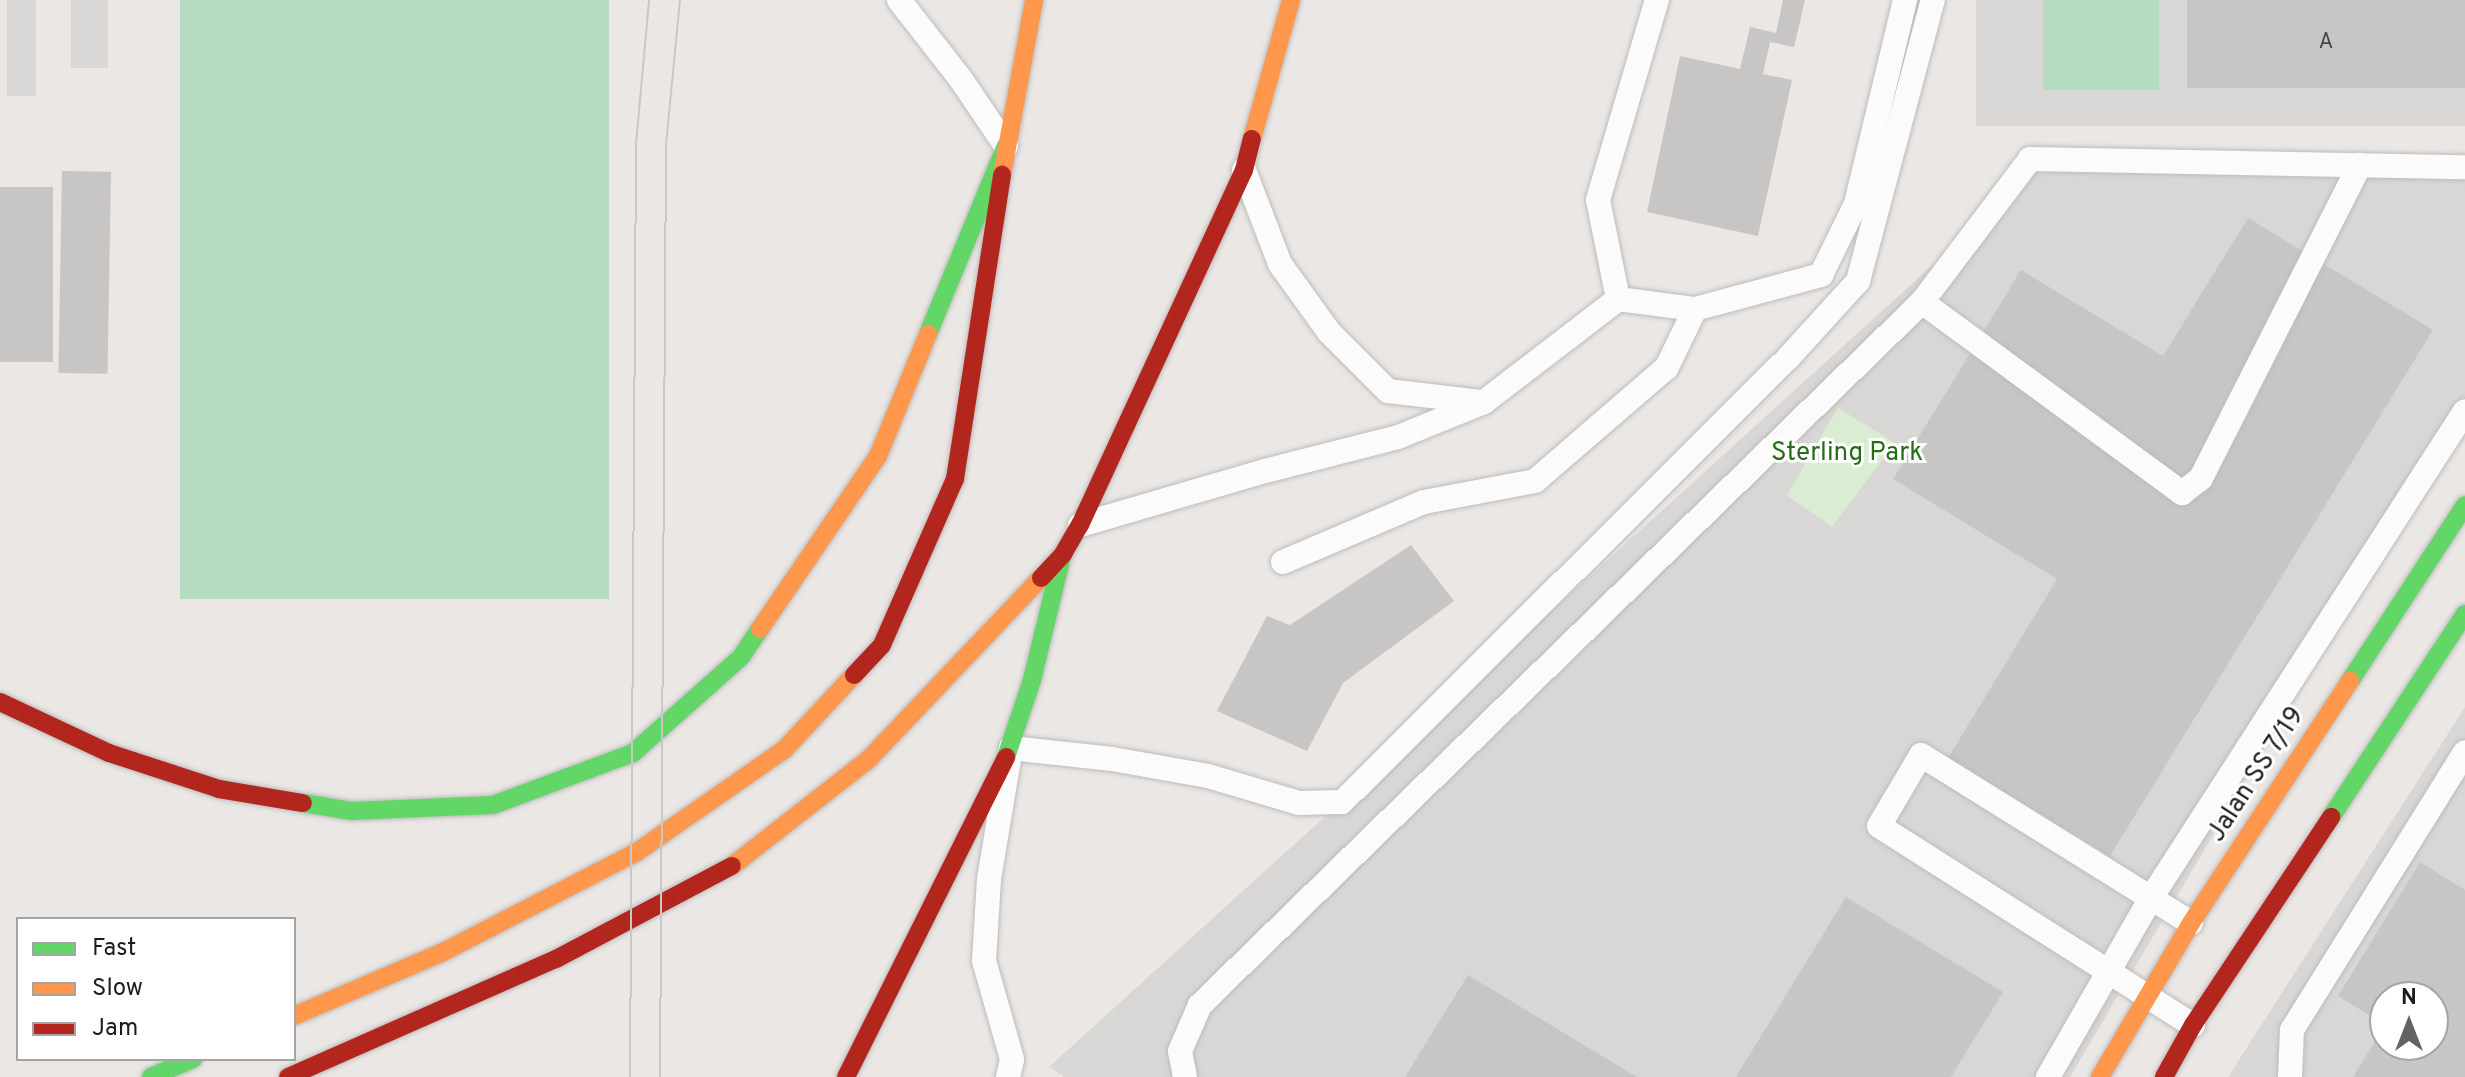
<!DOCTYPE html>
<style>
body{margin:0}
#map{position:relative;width:2465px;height:1077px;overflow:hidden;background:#eae7e5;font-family:Overpass,sans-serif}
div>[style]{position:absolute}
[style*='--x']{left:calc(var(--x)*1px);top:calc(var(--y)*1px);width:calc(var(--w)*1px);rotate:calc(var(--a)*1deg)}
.residential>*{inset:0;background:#d9d7d6;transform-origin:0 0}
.religious>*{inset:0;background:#d8d7d6;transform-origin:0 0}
.park>*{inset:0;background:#daedd3}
.pitch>*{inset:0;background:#b5dbc1;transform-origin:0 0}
.building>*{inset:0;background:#c8c5c5;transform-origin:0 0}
.roads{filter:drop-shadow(0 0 2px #bdbcbb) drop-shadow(0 0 2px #bdbcbb)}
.lane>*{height:24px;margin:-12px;padding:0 12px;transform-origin:12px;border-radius:12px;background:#fcfbfb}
.fast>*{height:18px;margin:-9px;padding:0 9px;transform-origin:9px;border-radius:9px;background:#63d668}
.slow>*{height:18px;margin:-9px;padding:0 9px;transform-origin:9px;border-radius:9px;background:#ff974d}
.jam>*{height:18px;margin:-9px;padding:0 9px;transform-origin:9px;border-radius:9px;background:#b3261e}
.tram>*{height:2px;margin:-1px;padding:0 1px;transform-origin:1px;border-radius:1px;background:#c9c8c8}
span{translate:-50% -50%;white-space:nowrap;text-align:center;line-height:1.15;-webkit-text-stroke:6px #fff;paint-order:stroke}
.number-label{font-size:22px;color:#474646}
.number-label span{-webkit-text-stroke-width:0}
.park-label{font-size:26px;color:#276c18}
.street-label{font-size:26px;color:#1c1c1c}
.legend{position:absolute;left:16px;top:917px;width:280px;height:144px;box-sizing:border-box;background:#fff;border:2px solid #a4a4a4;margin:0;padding:10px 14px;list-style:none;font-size:24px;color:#1c1c1c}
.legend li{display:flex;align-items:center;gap:16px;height:40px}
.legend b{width:40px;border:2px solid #a4a4a4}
.north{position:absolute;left:2369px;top:981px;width:80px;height:80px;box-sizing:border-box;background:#fff;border:2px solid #a4a4a4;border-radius:50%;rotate:0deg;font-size:22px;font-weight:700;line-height:32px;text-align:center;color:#1c1c1c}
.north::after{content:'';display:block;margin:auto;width:28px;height:36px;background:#646362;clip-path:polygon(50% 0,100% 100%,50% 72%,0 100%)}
</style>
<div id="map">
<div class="residential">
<i style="left:1976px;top:0;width:489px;height:126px"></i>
<i style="clip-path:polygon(2465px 163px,2465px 422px,2377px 558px,2070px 1077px,1065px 1077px,1049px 1067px,2034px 173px)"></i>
<i style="clip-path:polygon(evenodd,2465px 707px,2465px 1077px,2228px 1077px,2465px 707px,2385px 997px,2433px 997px,2433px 1045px,2385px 1045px,2385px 997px)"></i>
</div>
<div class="religious">
<i style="left:7px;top:0;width:29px;height:96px"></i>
<i style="left:71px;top:0;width:37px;height:68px"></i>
</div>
<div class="park">
<i style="clip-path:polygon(1838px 408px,1895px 443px,1832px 527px,1787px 495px)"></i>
</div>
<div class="pitch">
<i style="left:180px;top:0;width:429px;height:599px"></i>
<i style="left:2043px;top:0;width:116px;height:90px"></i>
</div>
<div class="building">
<i style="clip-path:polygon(1783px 0,1805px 0,1794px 47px,1770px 42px,1763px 74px,1792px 80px,1758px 236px,1647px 212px,1680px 56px,1740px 69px,1750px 27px,1776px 33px)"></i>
<i style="left:2187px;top:0;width:278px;height:88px"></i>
<i style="left:62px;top:171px;width:49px;height:202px;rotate:1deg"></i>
<i style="left:0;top:187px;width:53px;height:175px"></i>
<i style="clip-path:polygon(2248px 218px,2433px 330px,2110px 856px,1948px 758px,2057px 579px,1893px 479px,2021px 270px,2163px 356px)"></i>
<i style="clip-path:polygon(1411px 545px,1454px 601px,1343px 683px,1307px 751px,1217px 711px,1267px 616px,1290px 625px)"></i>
<i style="clip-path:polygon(2420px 862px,2465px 890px,2465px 1077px,2353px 1077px,2385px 1025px,2385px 1045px,2433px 1045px,2433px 997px,2385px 997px,2385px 1025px,2338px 996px)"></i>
<i style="clip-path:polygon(1846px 897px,2003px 992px,1951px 1077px,1736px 1077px)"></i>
<i style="clip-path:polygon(1468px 975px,1637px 1077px,1405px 1077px)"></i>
</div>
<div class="roads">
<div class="lane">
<i style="--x:899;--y:0;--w:99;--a:52"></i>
<i style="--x:960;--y:78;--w:82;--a:55.9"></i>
<i style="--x:1244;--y:170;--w:101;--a:69"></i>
<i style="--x:1280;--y:264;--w:84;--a:54.2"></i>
<i style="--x:1329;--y:332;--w:83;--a:45"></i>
<i style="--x:1388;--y:391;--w:95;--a:6.7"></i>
<i style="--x:1618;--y:299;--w:101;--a:-101.4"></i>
<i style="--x:1598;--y:200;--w:209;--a:-73.6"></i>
<i style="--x:1922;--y:302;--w:323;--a:36.3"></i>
<i style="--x:2182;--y:493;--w:24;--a:-38"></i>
<i style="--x:2201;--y:478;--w:351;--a:-63.1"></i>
<i style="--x:1080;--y:525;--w:193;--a:-16.3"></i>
<i style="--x:1265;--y:471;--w:137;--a:-14.3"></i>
<i style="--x:1398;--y:437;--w:93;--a:-22.1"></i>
<i style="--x:1484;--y:402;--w:169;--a:-37.5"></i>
<i style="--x:1618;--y:299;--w:78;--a:7.4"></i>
<i style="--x:1695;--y:309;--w:131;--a:-15.1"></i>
<i style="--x:1821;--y:275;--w:79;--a:-63.8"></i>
<i style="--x:1856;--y:204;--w:210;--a:-76.5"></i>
<i style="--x:1283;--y:562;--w:153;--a:-23.1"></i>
<i style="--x:1424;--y:502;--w:113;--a:-10.7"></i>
<i style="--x:1535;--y:481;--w:174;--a:-40.8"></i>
<i style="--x:1667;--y:367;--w:64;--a:-64.2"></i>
<i style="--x:2191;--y:923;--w:318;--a:-148.1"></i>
<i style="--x:1921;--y:755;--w:82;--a:120.6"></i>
<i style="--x:1879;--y:826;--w:372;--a:32.4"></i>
<i style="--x:1008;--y:1077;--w:18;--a:-77"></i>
<i style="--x:1012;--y:1059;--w:102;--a:-105.9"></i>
<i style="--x:984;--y:961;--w:82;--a:-86.5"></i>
<i style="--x:989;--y:879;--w:133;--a:-80.5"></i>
<i style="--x:1011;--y:748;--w:102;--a:6.2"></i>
<i style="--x:1112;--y:759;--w:97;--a:10"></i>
<i style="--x:1208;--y:776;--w:95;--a:16.5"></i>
<i style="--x:1299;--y:803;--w:43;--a:-1.3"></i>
<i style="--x:1342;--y:802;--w:629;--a:-44.87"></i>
<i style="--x:1788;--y:358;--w:104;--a:-47.7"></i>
<i style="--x:1858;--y:281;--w:291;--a:-75.1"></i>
<i style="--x:1185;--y:1077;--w:26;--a:-101"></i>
<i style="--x:1180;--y:1051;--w:50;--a:-66.5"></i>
<i style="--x:1200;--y:1005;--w:1008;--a:-44.24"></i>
<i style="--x:1922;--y:302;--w:179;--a:-52.9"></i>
<i style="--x:2030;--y:159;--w:435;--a:1.1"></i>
<i style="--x:2048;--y:1077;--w:207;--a:-60.1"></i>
<i style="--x:2151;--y:898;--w:579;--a:-57.19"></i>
<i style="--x:2290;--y:1077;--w:47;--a:-87.6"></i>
<i style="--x:2292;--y:1030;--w:327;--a:-58.1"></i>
</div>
<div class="fast">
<i style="--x:928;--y:334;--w:204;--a:-67.5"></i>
<i style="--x:2350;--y:681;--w:210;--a:-56.8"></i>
<i style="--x:1006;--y:757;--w:81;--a:-71.3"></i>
<i style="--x:1032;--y:680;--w:128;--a:-76.4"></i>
<i style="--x:303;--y:803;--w:50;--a:9.3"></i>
<i style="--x:352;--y:811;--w:141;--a:-2.4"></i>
<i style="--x:493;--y:805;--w:149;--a:-20.4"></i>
<i style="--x:633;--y:753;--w:144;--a:-41.6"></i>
<i style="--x:741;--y:657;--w:34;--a:-56"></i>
<i style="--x:2331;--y:817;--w:243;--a:-56.6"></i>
<i style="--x:151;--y:1077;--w:46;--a:-23.2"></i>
</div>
<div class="slow">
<i style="--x:1252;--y:139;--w:144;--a:-74.3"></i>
<i style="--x:1002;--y:175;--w:178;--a:-79.6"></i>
<i style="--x:760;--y:629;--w:209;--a:-55.7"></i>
<i style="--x:878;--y:456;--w:132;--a:-67.7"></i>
<i style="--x:732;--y:866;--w:174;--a:-38"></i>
<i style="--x:869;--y:759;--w:250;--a:-46.5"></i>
<i style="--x:294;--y:1016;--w:162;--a:-23.2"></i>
<i style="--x:443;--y:952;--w:218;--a:-27.3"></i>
<i style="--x:637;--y:852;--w:179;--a:-34.8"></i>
<i style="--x:784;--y:750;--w:103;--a:-47"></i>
<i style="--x:2100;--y:1077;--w:179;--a:-59.4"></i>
<i style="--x:2191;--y:923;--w:290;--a:-56.7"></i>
</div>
<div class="jam">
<i style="--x:1041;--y:578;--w:33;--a:-47"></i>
<i style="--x:1063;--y:554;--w:34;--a:-60"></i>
<i style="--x:1080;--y:525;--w:391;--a:-65.2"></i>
<i style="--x:1244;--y:170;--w:32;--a:-76"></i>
<i style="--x:854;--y:675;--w:41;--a:-47"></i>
<i style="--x:882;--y:645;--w:181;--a:-66.3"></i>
<i style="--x:955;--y:479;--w:308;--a:-81.2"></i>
<i style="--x:0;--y:702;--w:120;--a:25.1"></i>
<i style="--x:109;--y:753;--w:116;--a:18.1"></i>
<i style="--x:219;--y:789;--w:85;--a:9.5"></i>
<i style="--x:288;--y:1077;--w:293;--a:-23.8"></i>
<i style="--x:556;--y:959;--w:199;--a:-27.9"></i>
<i style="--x:846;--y:1077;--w:358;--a:-63.4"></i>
<i style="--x:2164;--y:1077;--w:60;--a:-60.9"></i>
<i style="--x:2193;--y:1025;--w:250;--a:-56.4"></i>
</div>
</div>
<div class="tram">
<i style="--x:630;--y:1077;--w:933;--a:-89.63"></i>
<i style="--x:636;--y:144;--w:145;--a:-84.8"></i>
<i style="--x:660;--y:1077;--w:932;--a:-89.63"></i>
<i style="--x:666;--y:145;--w:146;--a:-84.5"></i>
</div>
<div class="number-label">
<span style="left:2326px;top:43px">A</span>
</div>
<div class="park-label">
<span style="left:1847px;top:454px">Sterling Park</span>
</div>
<div class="street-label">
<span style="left:2257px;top:775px;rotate:-57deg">Jalan SS 7/19</span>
</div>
<ul class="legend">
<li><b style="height:10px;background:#63d668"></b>Fast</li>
<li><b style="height:10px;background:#ff974d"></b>Slow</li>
<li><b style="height:10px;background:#b3261e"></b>Jam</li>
</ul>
<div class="north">N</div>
</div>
